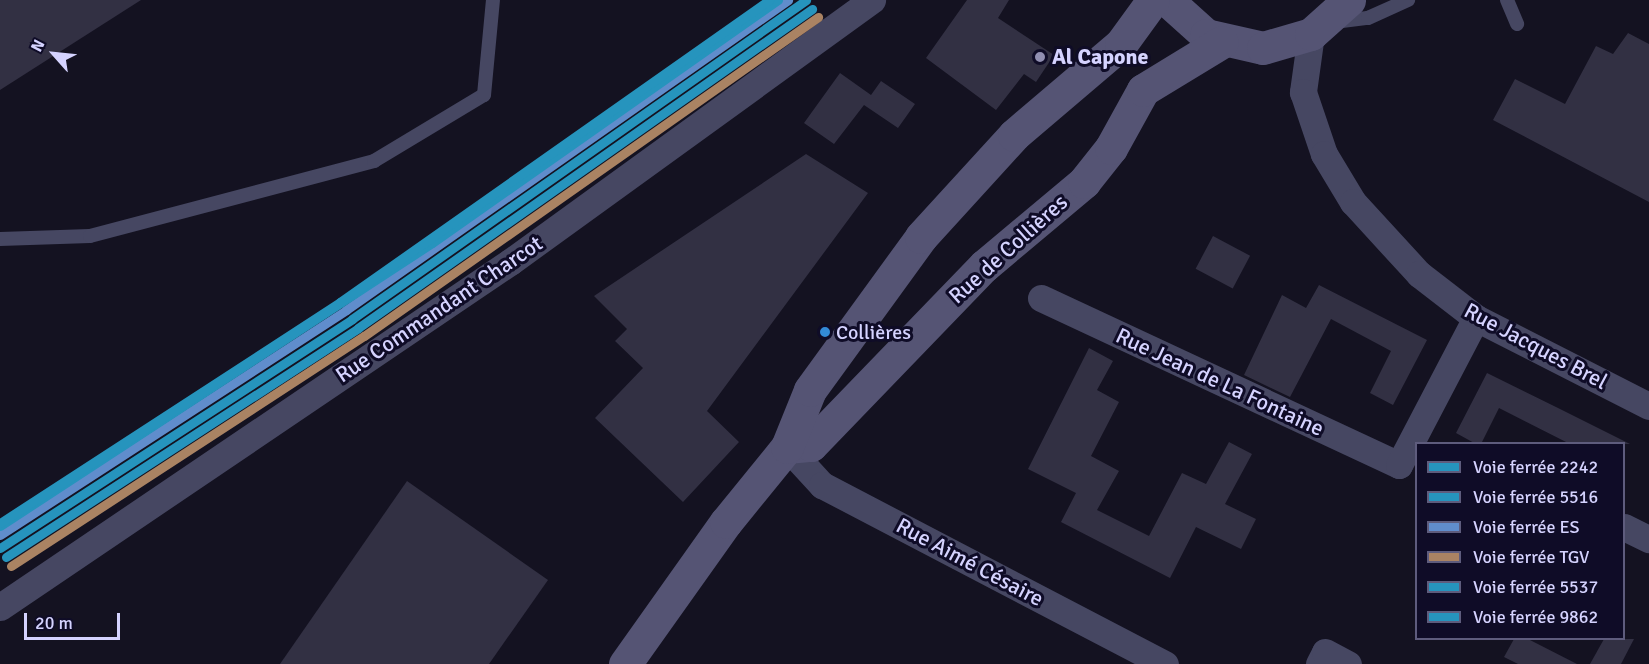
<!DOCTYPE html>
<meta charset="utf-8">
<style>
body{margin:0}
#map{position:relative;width:1649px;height:664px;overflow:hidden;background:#141221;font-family:Signika,sans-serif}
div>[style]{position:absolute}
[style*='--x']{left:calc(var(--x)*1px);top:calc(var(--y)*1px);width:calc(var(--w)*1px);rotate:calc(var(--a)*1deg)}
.building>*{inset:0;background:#323043;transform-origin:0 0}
.lane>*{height:14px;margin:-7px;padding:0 7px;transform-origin:7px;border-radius:7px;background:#464762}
.street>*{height:27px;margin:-13.5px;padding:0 13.5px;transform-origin:13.5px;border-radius:13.5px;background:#464762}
.secondary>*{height:33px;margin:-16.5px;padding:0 16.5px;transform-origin:16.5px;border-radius:16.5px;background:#555474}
.rail-1>*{height:9px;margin:-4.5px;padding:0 4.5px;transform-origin:4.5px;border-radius:4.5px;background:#2694bd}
.rail-2>*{height:9px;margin:-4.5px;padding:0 4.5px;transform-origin:4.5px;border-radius:4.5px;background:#2694bd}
.rail-3>*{height:9px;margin:-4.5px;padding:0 4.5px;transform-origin:4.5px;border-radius:4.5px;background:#608dcc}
.rail-4>*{height:9px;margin:-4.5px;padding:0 4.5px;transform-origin:4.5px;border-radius:4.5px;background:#aa8363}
.rail-5>*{height:9px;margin:-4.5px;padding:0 4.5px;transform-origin:4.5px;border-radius:4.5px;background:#2694bd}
.rail-6>*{height:9px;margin:-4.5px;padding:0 4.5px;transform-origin:4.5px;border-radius:4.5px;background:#2694bd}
.dots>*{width:16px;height:16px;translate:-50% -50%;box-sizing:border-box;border:3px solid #0f0c27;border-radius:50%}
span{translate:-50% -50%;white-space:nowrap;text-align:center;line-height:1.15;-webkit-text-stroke:6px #0f0c27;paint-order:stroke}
.bus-label{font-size:20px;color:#d5d3ff}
.left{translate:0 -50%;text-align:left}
.poi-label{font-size:22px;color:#d5d3ff;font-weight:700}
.street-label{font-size:22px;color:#d5d3ff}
.legend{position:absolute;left:1415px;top:442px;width:210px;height:198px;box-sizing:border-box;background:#0f0c27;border:2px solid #5e5c7d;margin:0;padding:8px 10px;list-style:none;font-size:18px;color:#d5d3ff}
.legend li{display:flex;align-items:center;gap:12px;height:30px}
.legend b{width:30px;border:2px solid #5e5c7d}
.north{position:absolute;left:24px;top:24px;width:60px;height:60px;-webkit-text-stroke:4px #0f0c27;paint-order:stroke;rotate:297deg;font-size:16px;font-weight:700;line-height:24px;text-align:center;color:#d5d3ff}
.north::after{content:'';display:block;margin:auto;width:21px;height:27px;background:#d5d3ff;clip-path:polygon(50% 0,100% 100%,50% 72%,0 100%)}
.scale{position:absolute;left:24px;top:613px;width:96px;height:27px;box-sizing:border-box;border:3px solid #d5d3ff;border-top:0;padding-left:8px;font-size:18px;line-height:21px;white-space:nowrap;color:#d5d3ff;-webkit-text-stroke:4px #0f0c27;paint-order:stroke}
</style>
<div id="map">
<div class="building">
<i style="clip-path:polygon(0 0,141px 0,0 90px)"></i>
<i style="clip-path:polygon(967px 0,1009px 0,998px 18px,1054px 55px,1036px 82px,1024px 74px,996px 110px,926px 58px)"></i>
<i style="clip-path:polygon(1628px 33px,1649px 44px,1649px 202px,1493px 120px,1515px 79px,1565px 104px,1596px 46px,1613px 54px)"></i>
<i style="clip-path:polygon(840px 73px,871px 95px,881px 81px,915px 104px,898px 128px,864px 105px,834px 144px,804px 123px)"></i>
<i style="clip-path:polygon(806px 154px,868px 193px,707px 411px,739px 442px,683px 502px,595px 418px,643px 368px,615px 341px,627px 329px,594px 296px)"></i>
<i style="left:1213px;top:236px;width:42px;height:37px;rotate:28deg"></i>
<i style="clip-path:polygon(1319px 285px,1427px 340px,1393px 405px,1370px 393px,1391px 351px,1331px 319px,1290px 397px,1244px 375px,1282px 295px,1306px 308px)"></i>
<i style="clip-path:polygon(1089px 348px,1113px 361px,1097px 390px,1119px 402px,1091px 456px,1119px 471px,1097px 510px,1149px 536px,1182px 473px,1206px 484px,1229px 442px,1252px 454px,1225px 504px,1256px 519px,1241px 549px,1196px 527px,1170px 578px,1061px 522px,1076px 493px,1028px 469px)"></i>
<i style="clip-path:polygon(1487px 373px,1556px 407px,1630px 444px,1570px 444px,1499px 408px,1481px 444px,1476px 444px,1456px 433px)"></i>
<i style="clip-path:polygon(407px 481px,548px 580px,489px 664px,280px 664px)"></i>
<i style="clip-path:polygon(1514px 639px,1528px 639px,1577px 664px,1518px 664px,1504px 657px)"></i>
<i style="clip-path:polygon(1604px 639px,1634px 639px,1621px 664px,1590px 664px)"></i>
</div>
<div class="lane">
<i style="--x:1507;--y:0;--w:26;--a:67"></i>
<i style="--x:1334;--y:22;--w:34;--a:-7"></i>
<i style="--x:1368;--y:18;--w:44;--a:-24.2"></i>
<i style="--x:0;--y:239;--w:90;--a:-1.9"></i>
<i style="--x:90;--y:236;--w:294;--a:-14.8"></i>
<i style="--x:374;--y:161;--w:128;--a:-31"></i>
<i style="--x:484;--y:95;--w:95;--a:-84.6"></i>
</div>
<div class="street">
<i style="--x:1311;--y:34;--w:59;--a:97.9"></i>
<i style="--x:1303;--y:92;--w:65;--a:71.3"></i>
<i style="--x:1324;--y:154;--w:56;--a:58.9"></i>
<i style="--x:1353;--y:202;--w:98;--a:47.5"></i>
<i style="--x:1419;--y:274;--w:72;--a:37.7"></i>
<i style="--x:1476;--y:318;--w:194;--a:27"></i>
<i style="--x:1041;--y:298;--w:395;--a:25"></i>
<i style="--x:1399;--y:465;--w:166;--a:-62.4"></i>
<i style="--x:787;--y:447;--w:52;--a:47.4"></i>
<i style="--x:822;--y:485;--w:387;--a:27.6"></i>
<i style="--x:1624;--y:527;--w:28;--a:26"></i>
<i style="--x:0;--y:607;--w:616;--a:-34.08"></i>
<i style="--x:510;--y:262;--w:447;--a:-35.9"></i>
<i style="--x:1319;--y:664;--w:13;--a:-63"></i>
<i style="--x:1325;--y:652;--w:26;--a:28"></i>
</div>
<div class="secondary">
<i style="--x:1167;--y:0;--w:52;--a:41.9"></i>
<i style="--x:1206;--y:35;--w:58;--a:12.8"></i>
<i style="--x:1263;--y:48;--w:50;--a:-16.3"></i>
<i style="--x:1311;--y:34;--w:51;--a:-41.8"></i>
<i style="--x:787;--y:447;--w:24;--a:-5"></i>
<i style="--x:811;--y:445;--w:249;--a:-46"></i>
<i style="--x:984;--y:266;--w:131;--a:-40"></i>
<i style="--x:1084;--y:182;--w:43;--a:-51.5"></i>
<i style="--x:1111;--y:148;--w:66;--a:-61.1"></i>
<i style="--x:1143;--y:90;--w:92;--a:-31.3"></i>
<i style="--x:625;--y:664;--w:174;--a:-54.6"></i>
<i style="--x:726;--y:522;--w:97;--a:-50.9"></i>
<i style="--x:787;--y:447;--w:61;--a:-68"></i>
<i style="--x:810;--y:390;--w:189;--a:-54"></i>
<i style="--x:921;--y:237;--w:138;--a:-47.6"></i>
<i style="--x:1014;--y:135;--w:140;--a:-40.4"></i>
<i style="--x:1121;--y:44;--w:54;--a:-54"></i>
</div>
<div class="rail-1">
<i style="--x:0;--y:548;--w:420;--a:-33"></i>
<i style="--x:352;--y:319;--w:555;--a:-35.09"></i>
</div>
<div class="rail-2">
<i style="--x:6;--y:557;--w:420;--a:-33"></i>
<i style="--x:358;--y:328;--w:555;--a:-35.09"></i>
</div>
<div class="rail-3">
<i style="--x:0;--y:535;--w:413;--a:-33"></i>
<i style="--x:346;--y:310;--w:540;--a:-35.04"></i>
</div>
<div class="rail-4">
<i style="--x:11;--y:566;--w:421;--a:-33.1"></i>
<i style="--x:364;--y:336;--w:555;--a:-35.09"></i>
</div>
<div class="rail-5">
<i style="--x:0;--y:526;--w:516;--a:-33.23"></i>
<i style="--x:432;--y:243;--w:423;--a:-35.1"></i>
</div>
<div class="rail-6">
<i style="--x:0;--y:523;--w:406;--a:-33"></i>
<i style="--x:340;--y:302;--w:525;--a:-35.14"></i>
</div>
<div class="dots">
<i style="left:1040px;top:57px;background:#918fb1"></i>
<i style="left:825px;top:332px;background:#338bd7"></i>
</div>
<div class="bus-label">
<span class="left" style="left:836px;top:332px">Collières</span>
</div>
<div class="poi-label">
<span class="left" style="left:1052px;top:57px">Al Capone</span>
</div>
<div class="street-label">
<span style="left:1008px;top:249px;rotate:-42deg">Rue de Collières</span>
<span style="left:439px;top:309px;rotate:-34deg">Rue Commandant Charcot</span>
<span style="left:1536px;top:346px;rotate:28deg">Rue Jacques Brel</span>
<span style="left:1220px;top:382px;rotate:25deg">Rue Jean de La Fontaine</span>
<span style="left:970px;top:562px;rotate:28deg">Rue Aimé Césaire</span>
</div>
<ul class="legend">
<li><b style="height:8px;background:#2694bd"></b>Voie ferrée 2242</li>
<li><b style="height:8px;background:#2694bd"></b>Voie ferrée 5516</li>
<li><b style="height:8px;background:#608dcc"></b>Voie ferrée ES</li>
<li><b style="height:8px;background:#aa8363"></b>Voie ferrée TGV</li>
<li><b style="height:8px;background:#2694bd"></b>Voie ferrée 5537</li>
<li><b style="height:8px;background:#2694bd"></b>Voie ferrée 9862</li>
</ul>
<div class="north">N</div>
<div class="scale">20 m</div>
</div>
